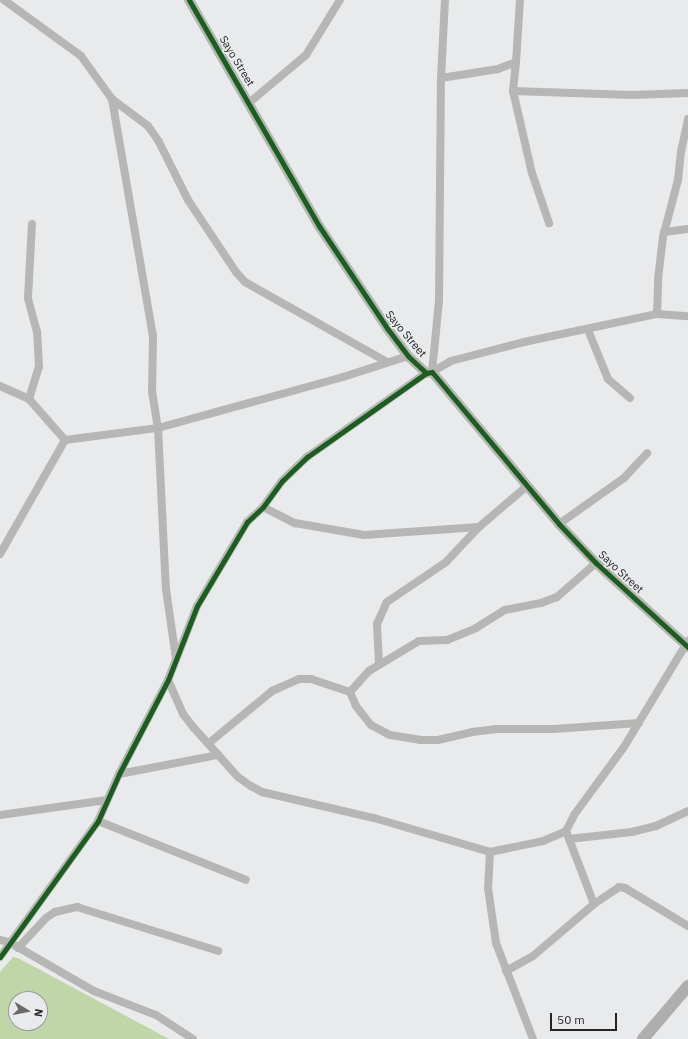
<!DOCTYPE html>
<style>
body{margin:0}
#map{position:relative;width:688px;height:1039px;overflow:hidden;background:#e9eaeb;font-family:"IBM Plex Sans",sans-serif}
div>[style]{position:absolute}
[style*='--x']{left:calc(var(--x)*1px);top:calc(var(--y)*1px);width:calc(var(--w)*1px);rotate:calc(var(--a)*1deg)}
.forest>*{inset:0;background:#bfd6a9}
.minor>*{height:8px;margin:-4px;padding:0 4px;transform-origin:4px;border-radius:4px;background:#b6b6b5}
.tertiary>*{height:10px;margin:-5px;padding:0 5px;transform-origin:5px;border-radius:5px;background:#b6b6b5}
.primary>*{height:12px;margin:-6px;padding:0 6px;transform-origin:6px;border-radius:6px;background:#aeaeaf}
.cycleway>*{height:5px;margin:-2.5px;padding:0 2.5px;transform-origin:2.5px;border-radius:2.5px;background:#1b5e20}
span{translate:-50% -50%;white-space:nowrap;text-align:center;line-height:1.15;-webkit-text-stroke:3.5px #e8eaec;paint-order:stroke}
.street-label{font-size:11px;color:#252526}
.north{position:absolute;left:8px;top:991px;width:40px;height:40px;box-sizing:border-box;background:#e8eaec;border:1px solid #9a9b9d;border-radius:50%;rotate:100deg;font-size:11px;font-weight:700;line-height:16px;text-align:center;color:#252526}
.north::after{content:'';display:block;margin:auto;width:14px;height:18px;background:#6a6a6b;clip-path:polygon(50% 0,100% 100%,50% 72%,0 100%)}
.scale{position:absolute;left:550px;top:1013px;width:67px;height:18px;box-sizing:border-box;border:2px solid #252526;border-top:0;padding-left:5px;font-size:12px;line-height:14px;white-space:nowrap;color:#252526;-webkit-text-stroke:3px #e8eaec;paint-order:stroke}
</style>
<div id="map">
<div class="forest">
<i style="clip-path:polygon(evenodd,13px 957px,18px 958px,169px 1039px,0 1039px,0 972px,13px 957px,16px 999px,40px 999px,40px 1023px,16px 1023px,16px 999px)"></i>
</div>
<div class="minor">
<i style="--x:4;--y:0;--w:95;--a:36"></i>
<i style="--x:81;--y:56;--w:53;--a:54.2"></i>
<i style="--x:112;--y:99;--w:45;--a:36.9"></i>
<i style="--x:148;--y:126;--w:19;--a:55"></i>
<i style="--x:159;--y:142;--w:65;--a:63.4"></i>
<i style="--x:188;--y:200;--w:87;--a:56.3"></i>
<i style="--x:236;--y:272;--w:13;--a:48"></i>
<i style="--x:245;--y:282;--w:163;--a:29.4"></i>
<i style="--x:516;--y:62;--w:62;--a:-86.3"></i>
<i style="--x:441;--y:78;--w:58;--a:-9"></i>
<i style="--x:498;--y:69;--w:19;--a:-21"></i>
<i style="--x:516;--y:62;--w:29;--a:96"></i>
<i style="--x:513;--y:91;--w:84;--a:77"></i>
<i style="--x:532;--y:173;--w:53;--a:71.2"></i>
<i style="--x:513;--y:91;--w:119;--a:1.9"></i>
<i style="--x:632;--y:95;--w:56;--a:-2"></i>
<i style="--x:112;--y:99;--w:241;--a:80.2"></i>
<i style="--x:153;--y:336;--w:55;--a:91"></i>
<i style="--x:152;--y:391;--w:37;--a:81"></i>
<i style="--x:158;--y:428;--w:161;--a:87.2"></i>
<i style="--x:166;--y:589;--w:71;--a:81.9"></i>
<i style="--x:250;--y:102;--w:73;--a:-40"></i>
<i style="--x:306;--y:55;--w:65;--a:-58.3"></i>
<i style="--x:664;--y:232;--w:24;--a:-7"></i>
<i style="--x:657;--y:314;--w:35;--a:-88"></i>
<i style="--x:658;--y:279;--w:42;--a:-83.2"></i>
<i style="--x:663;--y:237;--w:59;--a:-75.3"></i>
<i style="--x:678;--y:180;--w:28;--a:-84"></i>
<i style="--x:681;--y:152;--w:34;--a:-78"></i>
<i style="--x:588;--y:330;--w:53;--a:67.8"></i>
<i style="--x:608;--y:379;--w:29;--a:41"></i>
<i style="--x:432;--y:372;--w:71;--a:-84.4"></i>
<i style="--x:439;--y:301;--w:223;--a:-89.5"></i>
<i style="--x:441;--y:78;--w:78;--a:-87.1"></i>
<i style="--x:432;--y:372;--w:22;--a:-30"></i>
<i style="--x:451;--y:361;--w:75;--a:-14.6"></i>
<i style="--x:524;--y:342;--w:136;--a:-11.9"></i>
<i style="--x:657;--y:314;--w:31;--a:4"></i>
<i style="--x:0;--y:386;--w:32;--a:24"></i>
<i style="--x:29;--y:399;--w:55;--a:48.7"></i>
<i style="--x:29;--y:399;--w:34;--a:-73"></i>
<i style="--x:39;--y:367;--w:35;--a:-93"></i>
<i style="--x:37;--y:332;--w:35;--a:-105"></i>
<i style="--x:28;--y:298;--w:74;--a:-86.9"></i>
<i style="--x:65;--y:440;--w:94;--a:-7.4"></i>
<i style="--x:158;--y:428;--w:192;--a:-15.4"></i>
<i style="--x:343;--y:377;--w:68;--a:-17.9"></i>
<i style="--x:263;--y:507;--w:36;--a:27"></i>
<i style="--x:295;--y:523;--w:70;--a:9.9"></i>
<i style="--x:364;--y:535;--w:115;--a:-4"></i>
<i style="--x:559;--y:524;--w:80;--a:-35.3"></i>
<i style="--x:624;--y:478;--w:34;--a:-47"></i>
<i style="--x:0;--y:554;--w:131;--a:-60.3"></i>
<i style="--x:379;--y:664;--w:40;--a:-92.9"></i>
<i style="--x:377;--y:624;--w:24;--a:-66"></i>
<i style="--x:387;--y:602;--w:71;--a:-34.1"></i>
<i style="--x:446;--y:562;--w:48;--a:-46.7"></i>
<i style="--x:479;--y:527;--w:63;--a:-40.5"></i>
<i style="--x:168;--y:680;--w:37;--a:66"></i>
<i style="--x:183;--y:714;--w:18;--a:52"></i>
<i style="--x:194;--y:728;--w:66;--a:48.1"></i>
<i style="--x:238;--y:777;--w:16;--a:35"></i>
<i style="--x:251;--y:786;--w:13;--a:29"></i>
<i style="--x:262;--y:792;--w:115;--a:13.1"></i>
<i style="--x:374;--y:818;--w:121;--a:16.3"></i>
<i style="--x:490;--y:852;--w:54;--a:-11.7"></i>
<i style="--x:543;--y:841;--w:25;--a:-23"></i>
<i style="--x:566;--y:831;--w:78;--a:69"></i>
<i style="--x:350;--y:692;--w:28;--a:-48"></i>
<i style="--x:369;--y:671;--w:58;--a:-31"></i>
<i style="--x:419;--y:641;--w:28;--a:-2"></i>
<i style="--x:447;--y:640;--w:31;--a:-22"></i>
<i style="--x:476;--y:628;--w:34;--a:-32"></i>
<i style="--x:505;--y:610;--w:37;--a:-11"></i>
<i style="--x:541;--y:603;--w:17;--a:-21"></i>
<i style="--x:557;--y:597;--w:52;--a:-41.1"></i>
<i style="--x:209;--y:743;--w:82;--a:-39.5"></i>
<i style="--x:272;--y:691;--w:30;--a:-24"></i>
<i style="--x:299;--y:679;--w:12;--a:0"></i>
<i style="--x:311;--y:679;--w:41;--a:18.4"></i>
<i style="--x:350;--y:692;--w:15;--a:67"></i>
<i style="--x:356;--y:706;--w:24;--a:52"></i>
<i style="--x:371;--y:725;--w:21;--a:28"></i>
<i style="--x:390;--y:735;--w:30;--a:9"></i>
<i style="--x:420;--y:740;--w:18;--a:0"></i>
<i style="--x:438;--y:740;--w:35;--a:-13"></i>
<i style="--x:472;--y:732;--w:23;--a:-7"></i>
<i style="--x:495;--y:729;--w:59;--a:0"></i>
<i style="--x:554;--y:729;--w:85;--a:-4"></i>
<i style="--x:119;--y:774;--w:101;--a:-10.9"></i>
<i style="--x:0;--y:815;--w:108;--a:-8"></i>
<i style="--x:98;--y:821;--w:159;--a:21.7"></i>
<i style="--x:566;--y:831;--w:18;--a:-63"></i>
<i style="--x:574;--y:815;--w:84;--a:-53.7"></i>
<i style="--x:624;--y:747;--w:124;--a:-58.9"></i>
<i style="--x:569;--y:839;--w:63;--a:-6.3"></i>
<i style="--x:632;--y:832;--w:25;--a:-14"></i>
<i style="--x:656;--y:826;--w:35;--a:-25"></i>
<i style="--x:490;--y:852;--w:36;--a:93"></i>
<i style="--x:488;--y:888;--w:56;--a:81.7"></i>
<i style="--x:496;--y:943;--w:103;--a:68.9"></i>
<i style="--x:0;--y:940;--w:9;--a:13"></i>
<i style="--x:9;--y:942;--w:98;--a:30"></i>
<i style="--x:94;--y:991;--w:66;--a:21.2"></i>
<i style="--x:156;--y:1015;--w:44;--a:33"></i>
<i style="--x:18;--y:948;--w:41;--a:-47"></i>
<i style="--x:46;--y:918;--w:11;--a:-34"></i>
<i style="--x:55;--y:912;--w:23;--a:-13"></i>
<i style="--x:77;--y:907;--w:148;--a:17.3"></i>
<i style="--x:0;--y:957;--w:168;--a:-54.2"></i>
<i style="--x:98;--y:821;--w:51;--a:-65.9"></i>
<i style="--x:119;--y:774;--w:106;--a:-62.5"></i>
<i style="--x:168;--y:680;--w:79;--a:-68.6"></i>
<i style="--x:197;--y:606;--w:98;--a:-59.2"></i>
<i style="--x:247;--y:522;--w:22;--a:-43"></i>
<i style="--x:263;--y:507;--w:32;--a:-54"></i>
<i style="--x:282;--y:481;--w:35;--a:-44"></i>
<i style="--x:307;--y:457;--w:146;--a:-35.2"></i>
<i style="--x:506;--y:971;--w:31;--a:-29"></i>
<i style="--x:533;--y:956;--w:80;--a:-40.4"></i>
<i style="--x:594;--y:904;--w:30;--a:-34"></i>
<i style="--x:619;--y:887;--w:6;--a:9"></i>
<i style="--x:625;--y:888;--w:74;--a:31.1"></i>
</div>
<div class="tertiary">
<i style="--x:189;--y:0;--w:261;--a:60.1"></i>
<i style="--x:319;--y:226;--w:123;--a:56.3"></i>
<i style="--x:387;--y:328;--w:35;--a:53"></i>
<i style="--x:408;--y:356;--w:25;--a:43"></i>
<i style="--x:426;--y:373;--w:6;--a:-9"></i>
<i style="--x:432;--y:372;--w:198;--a:50.1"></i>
<i style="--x:559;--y:524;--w:54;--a:46.5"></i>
<i style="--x:596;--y:563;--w:125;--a:42.4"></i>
</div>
<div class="primary">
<i style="--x:643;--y:1039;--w:70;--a:-49.7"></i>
</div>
<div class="cycleway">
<i style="--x:189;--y:0;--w:261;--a:60.1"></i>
<i style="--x:319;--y:226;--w:123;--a:56.3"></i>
<i style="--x:387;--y:328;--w:35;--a:53"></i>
<i style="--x:408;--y:356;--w:25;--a:43"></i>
<i style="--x:426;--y:373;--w:6;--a:-9"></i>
<i style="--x:432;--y:372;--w:198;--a:50.1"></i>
<i style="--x:559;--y:524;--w:54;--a:46.5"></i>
<i style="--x:596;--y:563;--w:125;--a:42.4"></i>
<i style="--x:0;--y:957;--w:168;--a:-54.2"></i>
<i style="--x:98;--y:821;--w:51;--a:-65.9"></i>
<i style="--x:119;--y:774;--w:106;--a:-62.5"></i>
<i style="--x:168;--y:680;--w:79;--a:-68.6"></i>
<i style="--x:197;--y:606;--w:98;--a:-59.2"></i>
<i style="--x:247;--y:522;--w:22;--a:-43"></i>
<i style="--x:263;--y:507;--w:32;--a:-54"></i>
<i style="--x:282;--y:481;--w:35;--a:-44"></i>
<i style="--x:307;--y:457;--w:146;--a:-35.2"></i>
</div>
<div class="street-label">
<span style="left:237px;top:61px;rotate:59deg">Sayo Street</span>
<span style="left:406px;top:334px;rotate:50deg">Sayo Street</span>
<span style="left:621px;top:572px;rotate:43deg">Sayo Street</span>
</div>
<div class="north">N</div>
<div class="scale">50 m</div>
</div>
